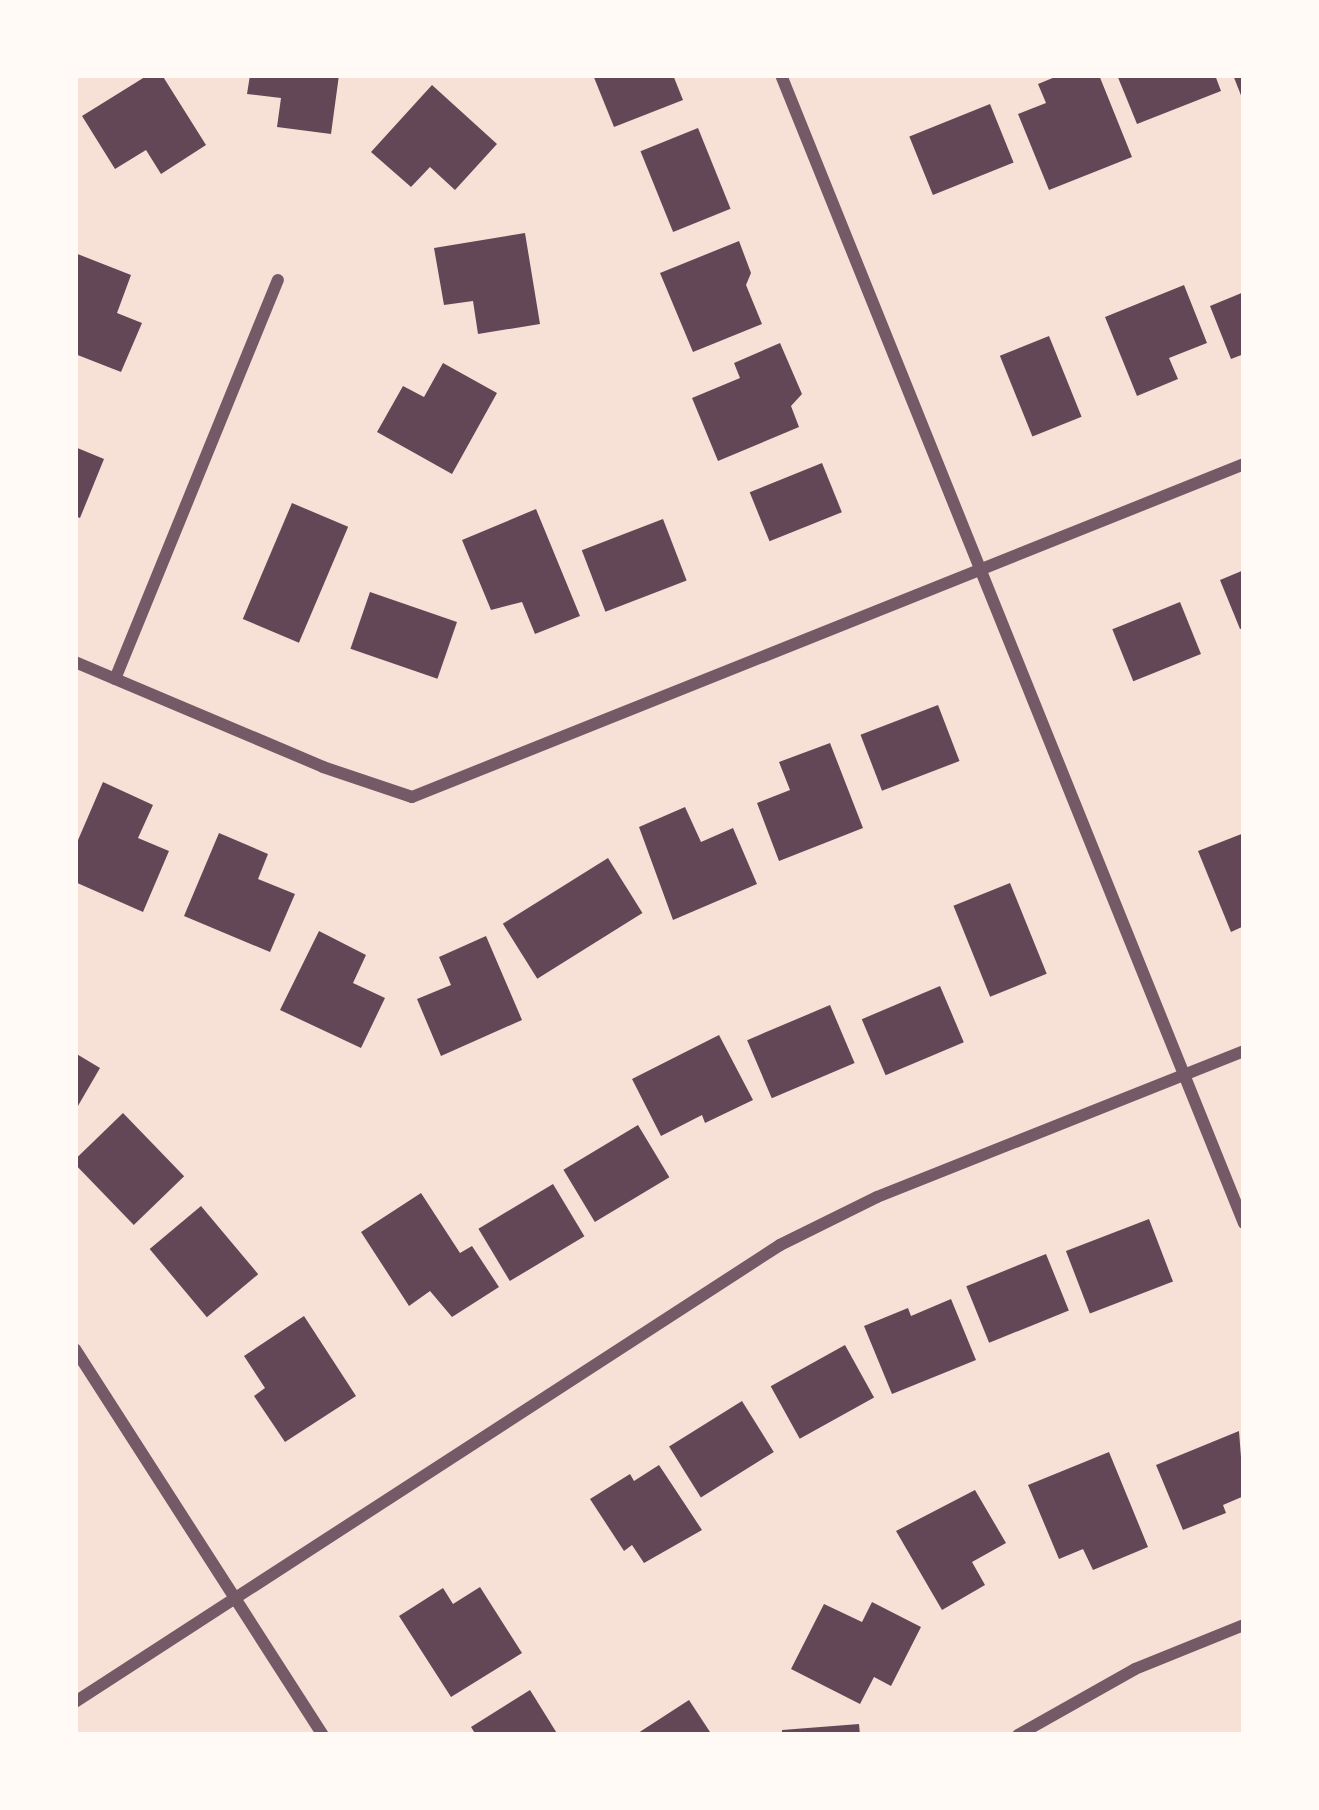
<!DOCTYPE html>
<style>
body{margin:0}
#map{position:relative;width:1319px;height:1810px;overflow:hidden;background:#f7e1d7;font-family:Manrope,sans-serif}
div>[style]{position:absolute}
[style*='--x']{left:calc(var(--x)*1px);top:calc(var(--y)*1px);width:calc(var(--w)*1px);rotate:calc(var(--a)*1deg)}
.building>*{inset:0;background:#644757;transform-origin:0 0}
.minor>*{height:12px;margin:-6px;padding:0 6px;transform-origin:6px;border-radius:6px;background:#755966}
span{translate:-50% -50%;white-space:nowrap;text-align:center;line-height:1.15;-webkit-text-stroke:10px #fffaf5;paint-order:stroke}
.frame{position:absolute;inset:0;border:78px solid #fffaf5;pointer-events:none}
</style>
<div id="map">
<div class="building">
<i style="clip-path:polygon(148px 75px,162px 75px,206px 145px,161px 174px,146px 150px,115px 169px,82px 116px)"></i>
<i style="clip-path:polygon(250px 75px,339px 75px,331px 134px,277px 127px,281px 98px,247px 94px)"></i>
<i style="clip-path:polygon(593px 75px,673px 75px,683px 100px,614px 127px)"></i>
<i style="clip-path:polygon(1060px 75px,1099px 75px,1132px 157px,1049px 190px,1018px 114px,1046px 103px,1038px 84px)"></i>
<i style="clip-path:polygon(1117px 75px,1215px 75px,1221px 91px,1137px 124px)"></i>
<i style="clip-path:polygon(1233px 75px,1244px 75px,1244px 103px)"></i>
<i style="clip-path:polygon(432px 85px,497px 144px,455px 190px,430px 167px,411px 187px,371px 152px)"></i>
<i style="left:990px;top:104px;width:63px;height:87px;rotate:68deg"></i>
<i style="left:698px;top:128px;width:87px;height:62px;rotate:68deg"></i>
<i style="clip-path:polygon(525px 233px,540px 324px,478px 334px,473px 301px,444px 305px,434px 248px)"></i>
<i style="clip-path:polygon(739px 241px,751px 273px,746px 285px,762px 324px,693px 352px,660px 273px)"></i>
<i style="clip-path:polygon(75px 253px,131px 275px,117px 313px,142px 323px,121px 372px,75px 354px)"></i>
<i style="clip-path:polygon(1184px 285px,1207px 343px,1169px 358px,1178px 379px,1137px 396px,1105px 317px)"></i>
<i style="clip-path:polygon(1244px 292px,1244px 354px,1231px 359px,1210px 306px)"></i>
<i style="left:1049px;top:336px;width:87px;height:53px;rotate:68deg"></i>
<i style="clip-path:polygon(780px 343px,802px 394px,791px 406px,799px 427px,718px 461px,692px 398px,740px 378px,734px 363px)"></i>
<i style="clip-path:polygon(443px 363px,497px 393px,452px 474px,377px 432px,403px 386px,424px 397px)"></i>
<i style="clip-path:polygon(75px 447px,104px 459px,80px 518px,75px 516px)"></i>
<i style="left:822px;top:463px;width:53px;height:78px;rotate:68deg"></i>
<i style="left:292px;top:503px;width:61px;height:126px;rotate:23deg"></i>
<i style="clip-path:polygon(536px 509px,580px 616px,535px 634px,522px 602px,491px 610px,462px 540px)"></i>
<i style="left:663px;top:519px;width:66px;height:87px;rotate:69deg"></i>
<i style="clip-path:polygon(1244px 570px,1244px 628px,1240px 629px,1220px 580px)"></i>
<i style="left:370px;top:592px;width:92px;height:60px;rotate:19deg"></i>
<i style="left:1180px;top:602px;width:56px;height:73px;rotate:68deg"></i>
<i style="left:938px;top:705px;width:60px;height:83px;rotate:69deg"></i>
<i style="clip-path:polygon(830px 743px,863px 828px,779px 861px,757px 803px,790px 790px,779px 762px)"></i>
<i style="clip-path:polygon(103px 782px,153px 805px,138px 838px,169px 851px,143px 912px,75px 882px,75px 847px)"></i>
<i style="clip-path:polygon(685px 807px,701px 842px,733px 828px,757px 884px,673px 920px,639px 827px)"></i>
<i style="clip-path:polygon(219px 833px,268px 854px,258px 879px,295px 894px,270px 952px,184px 916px)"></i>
<i style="clip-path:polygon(1244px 833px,1244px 926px,1231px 932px,1198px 851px)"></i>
<i style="left:608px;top:858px;width:65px;height:124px;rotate:58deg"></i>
<i style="left:1010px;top:883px;width:98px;height:61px;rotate:68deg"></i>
<i style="clip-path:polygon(319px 931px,366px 955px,353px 983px,385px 998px,361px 1048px,280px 1010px)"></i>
<i style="clip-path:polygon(486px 936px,522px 1020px,441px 1056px,417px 999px,451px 985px,439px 957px)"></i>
<i style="left:940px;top:986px;width:61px;height:85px;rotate:67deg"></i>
<i style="left:830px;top:1005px;width:63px;height:90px;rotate:67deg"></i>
<i style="clip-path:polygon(719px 1035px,753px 1100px,705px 1123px,702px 1115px,661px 1136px,632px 1079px)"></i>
<i style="clip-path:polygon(75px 1053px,100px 1068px,75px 1111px)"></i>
<i style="left:123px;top:1113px;width:88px;height:70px;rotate:46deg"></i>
<i style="left:638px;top:1125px;width:61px;height:87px;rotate:59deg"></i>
<i style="left:553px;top:1184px;width:61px;height:87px;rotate:59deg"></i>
<i style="clip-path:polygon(421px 1193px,460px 1253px,472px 1246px,499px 1287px,452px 1317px,430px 1291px,409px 1306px,361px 1232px)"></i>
<i style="left:201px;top:1206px;width:89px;height:67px;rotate:50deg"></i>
<i style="left:1149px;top:1219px;width:67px;height:89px;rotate:69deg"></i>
<i style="left:1046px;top:1254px;width:61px;height:86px;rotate:68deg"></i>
<i style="clip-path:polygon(951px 1299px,976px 1360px,892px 1394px,864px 1326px,908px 1308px,911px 1316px)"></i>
<i style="clip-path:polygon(304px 1316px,356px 1396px,285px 1442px,254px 1396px,265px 1388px,244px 1356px)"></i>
<i style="left:845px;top:1345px;width:60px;height:85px;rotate:61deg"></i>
<i style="left:742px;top:1401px;width:60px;height:86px;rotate:58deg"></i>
<i style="clip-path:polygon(1239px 1431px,1244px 1496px,1223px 1505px,1226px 1513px,1183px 1530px,1156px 1465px)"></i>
<i style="clip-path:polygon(1109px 1452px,1148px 1547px,1093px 1570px,1083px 1549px,1059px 1559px,1028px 1485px)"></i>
<i style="clip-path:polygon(659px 1465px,702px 1530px,644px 1563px,632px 1545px,624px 1551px,590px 1499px,630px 1474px,634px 1481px)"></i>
<i style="clip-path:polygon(975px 1490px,1006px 1543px,972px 1562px,985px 1585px,942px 1610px,896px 1531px)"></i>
<i style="clip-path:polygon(480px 1587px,522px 1653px,451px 1697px,399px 1616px,443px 1588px,453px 1604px)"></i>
<i style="clip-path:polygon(872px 1602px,921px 1627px,891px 1686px,874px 1677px,860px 1704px,791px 1669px,824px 1604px,862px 1622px)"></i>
<i style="clip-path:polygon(530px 1690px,558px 1735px,476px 1735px,471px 1727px)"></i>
<i style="clip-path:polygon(689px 1700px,712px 1735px,635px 1735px)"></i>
<i style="clip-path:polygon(859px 1724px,860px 1735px,782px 1735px,782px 1730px)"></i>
</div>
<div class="minor">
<i style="--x:781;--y:75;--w:1238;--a:68.04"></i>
<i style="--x:75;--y:662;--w:269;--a:22.9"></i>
<i style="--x:323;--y:767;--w:94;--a:18.6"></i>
<i style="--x:412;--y:797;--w:896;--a:-21.81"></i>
<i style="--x:115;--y:679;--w:431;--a:-67.8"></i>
<i style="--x:75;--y:1349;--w:459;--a:57.3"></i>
<i style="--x:75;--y:1702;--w:840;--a:-32.95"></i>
<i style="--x:780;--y:1245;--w:108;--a:-26.3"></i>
<i style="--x:877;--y:1197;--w:395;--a:-21.7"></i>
<i style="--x:1018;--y:1735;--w:134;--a:-29.4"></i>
<i style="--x:1135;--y:1669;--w:118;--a:-22"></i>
</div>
<div class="frame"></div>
</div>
